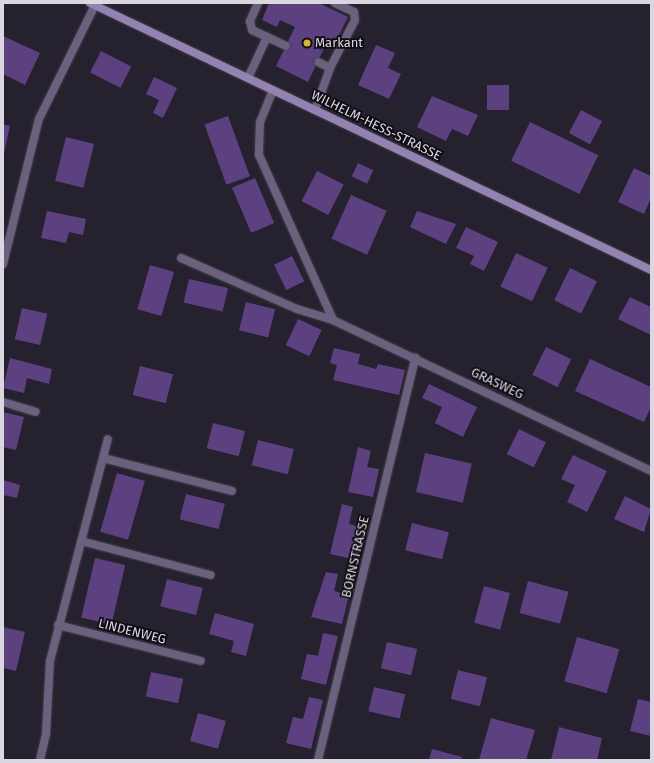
<!DOCTYPE html>
<style>
body{margin:0}
#map{position:relative;width:654px;height:763px;overflow:hidden;background:#26212f;font-family:"Fira Sans",sans-serif}
div>[style]{position:absolute}
[style*='--x']{left:calc(var(--x)*1px);top:calc(var(--y)*1px);width:calc(var(--w)*1px);rotate:calc(var(--a)*1deg)}
.building>*{inset:0;background:#5c4080;transform-origin:0 0}
.roads{filter:drop-shadow(0 0 1px #433e4b) drop-shadow(0 0 1px #433e4b)}
.service>*{height:8px;margin:-4px;padding:0 4px;transform-origin:4px;border-radius:4px;background:#6b607d}
.minor>*{height:8px;margin:-4px;padding:0 4px;transform-origin:4px;border-radius:4px;background:#6b607d}
.secondary>*{height:8px;margin:-4px;padding:0 4px;transform-origin:4px;border-radius:4px;background:#9482b1}
.dots>*{width:11px;height:11px;translate:-50% -50%;box-sizing:border-box;border:2px solid #0e0c12;border-radius:50%}
span{translate:-50% -50%;white-space:nowrap;text-align:center;line-height:1.15;-webkit-text-stroke:3.5px #0e0c12;paint-order:stroke}
.poi-label{font-size:13px;color:#dbd7e1}
.left{translate:0 -50%;text-align:left}
.street-label{font-size:13px;color:#dbd7e1}
.frame{position:absolute;inset:0;border:4px solid #dbd7e1;pointer-events:none}
</style>
<div id="map">
<div class="building">
<i style="clip-path:polygon(269px 3px,319px 3px,348px 17px,334px 45px,327px 42px,308px 82px,276px 66px,295px 27px,280px 20px,277px 27px,262px 20px)"></i>
<i style="clip-path:polygon(3px 36px,40px 53px,25px 85px,3px 74px)"></i>
<i style="clip-path:polygon(376px 45px,395px 53px,388px 68px,401px 74px,389px 99px,358px 85px)"></i>
<i style="left:101px;top:51px;width:34px;height:24px;rotate:27deg"></i>
<i style="clip-path:polygon(154px 77px,177px 88px,163px 118px,153px 113px,159px 100px,146px 94px)"></i>
<i style="left:487px;top:85px;width:22px;height:25px"></i>
<i style="clip-path:polygon(432px 96px,478px 115px,468px 136px,452px 129px,446px 141px,417px 127px)"></i>
<i style="left:581px;top:110px;width:24px;height:26px;rotate:28deg"></i>
<i style="left:228px;top:116px;width:64px;height:25px;rotate:70deg"></i>
<i style="left:530px;top:122px;width:76px;height:43px;rotate:26deg"></i>
<i style="clip-path:polygon(3px 124px,10px 126px,4px 153px,3px 153px)"></i>
<i style="left:66px;top:137px;width:29px;height:45px;rotate:14deg"></i>
<i style="left:358px;top:163px;width:17px;height:15px;rotate:25deg"></i>
<i style="clip-path:polygon(634px 168px,651px 176px,651px 198px,644px 214px,618px 202px)"></i>
<i style="left:317px;top:171px;width:30px;height:34px;rotate:27deg"></i>
<i style="left:255px;top:178px;width:49px;height:25px;rotate:67deg"></i>
<i style="left:351px;top:195px;width:39px;height:48px;rotate:24deg"></i>
<i style="clip-path:polygon(47px 211px,86px 219px,83px 235px,69px 232px,66px 243px,41px 238px)"></i>
<i style="clip-path:polygon(417px 211px,456px 224px,446px 244px,410px 227px)"></i>
<i style="clip-path:polygon(466px 227px,498px 242px,484px 271px,470px 264px,474px 256px,456px 248px)"></i>
<i style="left:516px;top:253px;width:35px;height:37px;rotate:25deg"></i>
<i style="left:292px;top:256px;width:28px;height:20px;rotate:64deg"></i>
<i style="left:150px;top:265px;width:25px;height:46px;rotate:16deg"></i>
<i style="left:570px;top:268px;width:30px;height:36px;rotate:26deg"></i>
<i style="left:189px;top:279px;width:40px;height:24px;rotate:13deg"></i>
<i style="clip-path:polygon(630px 297px,651px 307px,651px 335px,618px 319px)"></i>
<i style="left:246px;top:302px;width:30px;height:29px;rotate:14deg"></i>
<i style="left:22px;top:308px;width:26px;height:32px;rotate:13deg"></i>
<i style="left:298px;top:319px;width:26px;height:29px;rotate:25deg"></i>
<i style="left:546px;top:347px;width:28px;height:31px;rotate:26deg"></i>
<i style="clip-path:polygon(334px 348px,360px 354px,358px 364px,376px 369px,378px 364px,405px 370px,399px 395px,333px 380px,337px 365px,330px 363px)"></i>
<i style="clip-path:polygon(10px 358px,52px 369px,49px 384px,27px 378px,24px 393px,3px 388px)"></i>
<i style="clip-path:polygon(590px 359px,651px 387px,651px 407px,644px 422px,575px 391px)"></i>
<i style="left:140px;top:366px;width:34px;height:30px;rotate:14deg"></i>
<i style="clip-path:polygon(429px 384px,477px 407px,463px 437px,435px 423px,442px 407px,422px 398px)"></i>
<i style="clip-path:polygon(3px 412px,24px 417px,16px 450px,3px 447px)"></i>
<i style="left:213px;top:423px;width:33px;height:26px;rotate:14deg"></i>
<i style="left:519px;top:429px;width:30px;height:28px;rotate:26deg"></i>
<i style="left:258px;top:440px;width:37px;height:26px;rotate:14deg"></i>
<i style="clip-path:polygon(358px 447px,371px 451px,367px 467px,379px 469px,373px 497px,348px 492px)"></i>
<i style="left:425px;top:453px;width:48px;height:40px;rotate:13deg"></i>
<i style="clip-path:polygon(573px 455px,607px 471px,587px 512px,567px 502px,575px 485px,561px 479px)"></i>
<i style="left:117px;top:473px;width:29px;height:61px;rotate:16deg"></i>
<i style="clip-path:polygon(3px 480px,20px 485px,17px 498px,3px 495px)"></i>
<i style="left:186px;top:494px;width:40px;height:26px;rotate:14deg"></i>
<i style="clip-path:polygon(625px 496px,651px 509px,644px 532px,614px 519px)"></i>
<i style="clip-path:polygon(342px 504px,353px 507px,349px 524px,365px 528px,357px 560px,330px 554px)"></i>
<i style="left:412px;top:523px;width:38px;height:28px;rotate:14deg"></i>
<i style="left:95px;top:558px;width:31px;height:61px;rotate:13deg"></i>
<i style="clip-path:polygon(326px 572px,338px 574px,334px 591px,349px 595px,342px 624px,311px 617px)"></i>
<i style="left:167px;top:579px;width:37px;height:28px;rotate:14deg"></i>
<i style="left:528px;top:581px;width:42px;height:33px;rotate:15deg"></i>
<i style="left:484px;top:586px;width:27px;height:38px;rotate:15deg"></i>
<i style="clip-path:polygon(215px 613px,254px 624px,246px 656px,231px 652px,234px 641px,209px 634px)"></i>
<i style="clip-path:polygon(3px 627px,25px 632px,16px 671px,3px 668px)"></i>
<i style="clip-path:polygon(323px 633px,338px 636px,326px 685px,301px 679px,307px 654px,318px 656px)"></i>
<i style="left:577px;top:637px;width:44px;height:46px;rotate:16deg"></i>
<i style="left:387px;top:642px;width:31px;height:27px;rotate:13deg"></i>
<i style="left:458px;top:670px;width:30px;height:30px;rotate:14deg"></i>
<i style="left:151px;top:672px;width:33px;height:25px;rotate:12deg"></i>
<i style="left:374px;top:687px;width:32px;height:25px;rotate:13deg"></i>
<i style="clip-path:polygon(309px 697px,323px 700px,311px 749px,286px 743px,293px 717px,303px 719px)"></i>
<i style="clip-path:polygon(638px 699px,651px 702px,651px 736px,630px 731px)"></i>
<i style="left:198px;top:713px;width:29px;height:29px;rotate:16deg"></i>
<i style="clip-path:polygon(491px 718px,535px 730px,526px 760px,479px 760px)"></i>
<i style="clip-path:polygon(559px 727px,602px 738px,597px 760px,551px 760px)"></i>
<i style="clip-path:polygon(432px 749px,462px 757px,461px 760px,429px 760px)"></i>
</div>
<div class="roads">
<div class="service">
<i style="--x:258;--y:3;--w:20;--a:114"></i>
<i style="--x:250;--y:21;--w:9;--a:77"></i>
<i style="--x:252;--y:30;--w:17;--a:25"></i>
<i style="--x:330;--y:68;--w:54;--a:-62.5"></i>
<i style="--x:355;--y:20;--w:8;--a:-97"></i>
<i style="--x:354;--y:12;--w:21;--a:-155"></i>
<i style="--x:248;--y:78;--w:45;--a:-65.1"></i>
<i style="--x:267;--y:37;--w:21;--a:25"></i>
<i style="--x:315;--y:110;--w:45;--a:-70.3"></i>
<i style="--x:330;--y:68;--w:13;--a:-153"></i>
<i style="--x:181;--y:258;--w:127;--a:23.7"></i>
<i style="--x:297;--y:309;--w:38;--a:17"></i>
<i style="--x:3;--y:402;--w:34;--a:17"></i>
<i style="--x:103;--y:458;--w:133;--a:14.3"></i>
<i style="--x:81;--y:541;--w:134;--a:14.7"></i>
<i style="--x:58;--y:625;--w:147;--a:14.1"></i>
</div>
<div class="minor">
<i style="--x:273;--y:90;--w:35;--a:112"></i>
<i style="--x:260;--y:122;--w:33;--a:92"></i>
<i style="--x:259;--y:155;--w:181;--a:65.8"></i>
<i style="--x:333;--y:320;--w:352;--a:25.4"></i>
<i style="--x:3;--y:264;--w:149;--a:-76.1"></i>
<i style="--x:39;--y:119;--w:129;--a:-63.8"></i>
<i style="--x:40;--y:760;--w:27;--a:-77"></i>
<i style="--x:46;--y:734;--w:73;--a:-86.9"></i>
<i style="--x:50;--y:661;--w:229;--a:-75.4"></i>
<i style="--x:318;--y:760;--w:414;--a:-76.4"></i>
</div>
<div class="secondary">
<i style="--x:90;--y:3;--w:621;--a:25.45"></i>
</div>
</div>
<div class="dots">
<i style="left:307px;top:43px;background:#d8b434"></i>
</div>
<div class="poi-label">
<span class="left" style="left:315px;top:43px">Markant</span>
</div>
<div class="street-label">
<span style="left:376px;top:126px;rotate:26deg">WILHELM-HESS-STRASSE</span>
<span style="left:497px;top:384px;rotate:25deg">GRASWEG</span>
<span style="left:356px;top:557px;rotate:-77deg">BORNSTRASSE</span>
<span style="left:132px;top:632px;rotate:14deg">LINDENWEG</span>
</div>
<div class="frame"></div>
</div>
